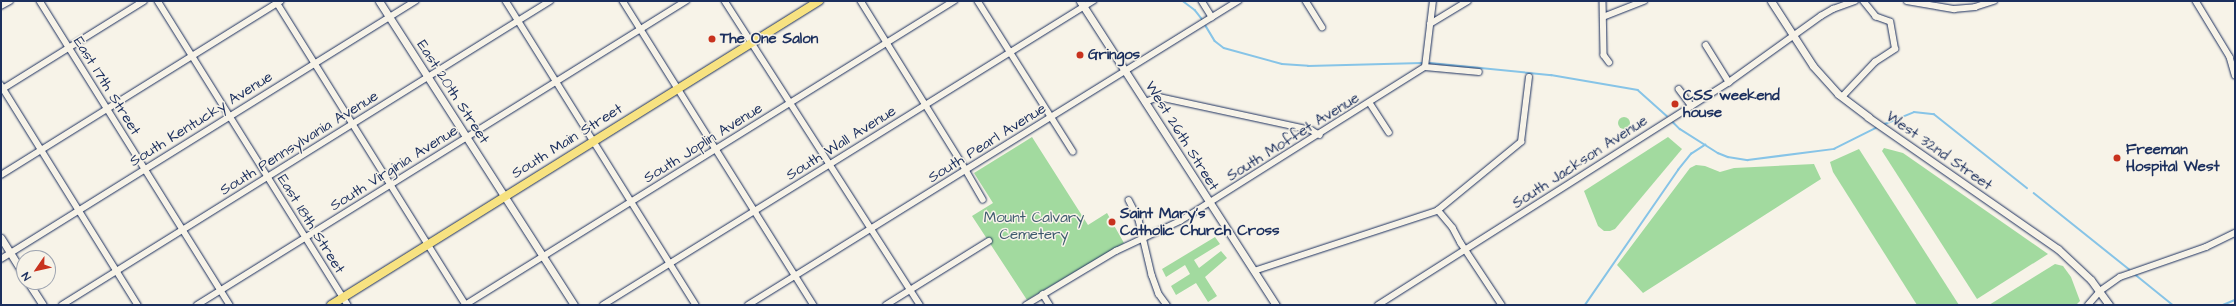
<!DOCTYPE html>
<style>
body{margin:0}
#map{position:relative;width:2236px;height:306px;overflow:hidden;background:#f7f3e8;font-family:"Architects Daughter",sans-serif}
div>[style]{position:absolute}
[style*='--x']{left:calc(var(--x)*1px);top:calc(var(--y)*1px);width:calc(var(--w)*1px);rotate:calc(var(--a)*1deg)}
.green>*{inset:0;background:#a2da9f}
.round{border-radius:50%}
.stream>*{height:1.5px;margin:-0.75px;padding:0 0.75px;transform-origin:0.75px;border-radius:0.75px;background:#87c4e7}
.roads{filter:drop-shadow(0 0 1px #1b2f5e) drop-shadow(0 0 1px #1b2f5e)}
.minor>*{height:5.5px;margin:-2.75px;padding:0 2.75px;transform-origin:2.75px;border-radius:2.75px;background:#f7f3e8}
.secondary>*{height:7px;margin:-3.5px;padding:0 3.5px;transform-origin:3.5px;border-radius:3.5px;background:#f7f3e8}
.primary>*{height:8px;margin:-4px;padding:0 4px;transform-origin:4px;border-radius:4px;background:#f7e281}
.dots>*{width:11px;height:11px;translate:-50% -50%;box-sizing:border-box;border:2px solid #f7f3e8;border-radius:50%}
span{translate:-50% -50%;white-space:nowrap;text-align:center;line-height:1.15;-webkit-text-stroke:3px #f7f3e8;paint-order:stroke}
.poi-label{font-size:15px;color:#1b2f5e;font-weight:700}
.left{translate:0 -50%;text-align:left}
.street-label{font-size:15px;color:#1b2f5e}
.park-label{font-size:15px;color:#3d5a6e}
.frame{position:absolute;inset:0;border:2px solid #1b2f5e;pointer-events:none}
.north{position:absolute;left:16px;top:250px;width:40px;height:40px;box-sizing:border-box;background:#f7f3e8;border:1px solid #9fa5b1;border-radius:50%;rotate:236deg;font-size:11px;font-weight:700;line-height:16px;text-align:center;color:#1b2f5e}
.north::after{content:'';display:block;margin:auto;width:14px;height:18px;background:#c8321e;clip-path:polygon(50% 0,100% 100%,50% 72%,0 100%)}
</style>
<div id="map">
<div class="green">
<i class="round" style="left:1618px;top:117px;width:12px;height:12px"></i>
<i style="clip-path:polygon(1032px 137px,1088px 225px,1107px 213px,1124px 243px,1027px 300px,972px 216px,993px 203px,974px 173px)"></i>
<i style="clip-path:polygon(1668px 137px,1682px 149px,1615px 229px,1610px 231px,1604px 231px,1598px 226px,1584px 191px)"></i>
<i style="clip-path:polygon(1884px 148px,1903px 153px,2048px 254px,1977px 299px,1882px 151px)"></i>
<i style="clip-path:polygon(1859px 149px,1959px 305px,1917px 305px,1833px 172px,1830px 162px)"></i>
<i style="clip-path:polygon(1814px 164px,1821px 179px,1643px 293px,1617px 265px,1690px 168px,1696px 165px,1705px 166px,1720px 172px,1734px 168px)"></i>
<i style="clip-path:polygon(1215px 237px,1220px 244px,1194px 260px,1199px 268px,1221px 251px,1227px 258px,1205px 277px,1217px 296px,1208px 302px,1196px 283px,1176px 295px,1171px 286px,1190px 274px,1185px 265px,1166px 277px,1162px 269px)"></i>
<i style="clip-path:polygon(2055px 264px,2063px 266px,2071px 277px,2080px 301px,2076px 305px,1989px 305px)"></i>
</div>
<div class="stream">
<i style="--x:1183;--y:1;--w:15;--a:37"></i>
<i style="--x:1195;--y:10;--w:11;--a:52"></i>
<i style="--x:1206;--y:26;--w:17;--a:59"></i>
<i style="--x:1215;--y:41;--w:11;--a:38"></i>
<i style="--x:1224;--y:48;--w:60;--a:15.4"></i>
<i style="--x:1282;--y:64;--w:26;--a:4"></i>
<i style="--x:1308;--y:66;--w:114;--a:-1.5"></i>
<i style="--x:1430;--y:63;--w:122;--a:5.7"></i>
<i style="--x:1551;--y:75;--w:88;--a:9.8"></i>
<i style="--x:1638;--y:90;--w:39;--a:42"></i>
<i style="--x:1673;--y:122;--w:10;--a:45"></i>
<i style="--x:1680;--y:129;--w:45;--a:32.3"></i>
<i style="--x:1718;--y:153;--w:11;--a:22"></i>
<i style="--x:1728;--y:157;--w:20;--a:9"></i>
<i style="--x:1748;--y:160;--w:87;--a:-7.3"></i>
<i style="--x:1834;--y:149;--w:47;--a:-26.6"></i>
<i style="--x:1885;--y:124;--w:31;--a:-22"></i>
<i style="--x:1914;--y:112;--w:20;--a:6"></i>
<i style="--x:1934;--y:114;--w:119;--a:38.5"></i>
<i style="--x:2034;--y:193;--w:122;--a:38.7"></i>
<i style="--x:2136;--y:275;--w:48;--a:39"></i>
<i style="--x:1585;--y:305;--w:164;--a:-55.4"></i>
<i style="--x:1678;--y:170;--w:21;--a:-51"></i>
<i style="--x:1691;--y:154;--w:17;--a:-33"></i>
<i style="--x:2223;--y:305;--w:13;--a:-23"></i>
</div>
<div class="roads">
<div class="minor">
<i style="--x:40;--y:1;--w:358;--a:58"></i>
<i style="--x:158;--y:1;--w:358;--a:58"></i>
<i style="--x:276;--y:1;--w:358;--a:58"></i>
<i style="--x:506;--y:1;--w:358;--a:58"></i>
<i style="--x:623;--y:1;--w:359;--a:57.9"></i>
<i style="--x:725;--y:1;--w:361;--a:57.3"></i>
<i style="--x:861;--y:1;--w:199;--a:58.1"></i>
<i style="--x:966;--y:170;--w:34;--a:60"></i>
<i style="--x:978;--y:1;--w:178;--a:57.7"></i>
<i style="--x:1202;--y:1;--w:19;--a:58"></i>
<i style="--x:1306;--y:1;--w:31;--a:58"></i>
<i style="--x:1603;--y:1;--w:54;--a:88.9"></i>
<i style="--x:1604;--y:55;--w:9;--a:54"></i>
<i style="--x:1907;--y:1;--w:48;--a:9.7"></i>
<i style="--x:1954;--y:9;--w:21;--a:-5"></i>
<i style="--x:1975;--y:7;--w:20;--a:-18"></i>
<i style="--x:2196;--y:1;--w:66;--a:58.7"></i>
<i style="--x:2230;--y:57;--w:19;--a:74"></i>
<i style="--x:1;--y:6;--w:10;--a:-29"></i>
<i style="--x:1603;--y:17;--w:44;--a:-21.3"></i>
<i style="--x:1430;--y:24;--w:44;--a:-31.2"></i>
<i style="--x:1706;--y:45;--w:44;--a:58.1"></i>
<i style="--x:1425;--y:67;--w:66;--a:-83.1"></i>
<i style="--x:1425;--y:67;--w:54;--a:5.3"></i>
<i style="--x:1;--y:85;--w:259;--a:58.1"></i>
<i style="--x:1679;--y:89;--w:21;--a:53"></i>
<i style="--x:1;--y:90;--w:168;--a:-31.9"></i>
<i style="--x:1842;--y:97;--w:48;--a:-46.7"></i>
<i style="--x:1875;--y:62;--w:24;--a:-33"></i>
<i style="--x:1895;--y:49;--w:27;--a:-100"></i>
<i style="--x:1890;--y:22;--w:15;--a:-160"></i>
<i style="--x:1876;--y:17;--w:21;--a:-129"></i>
<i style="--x:1145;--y:102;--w:15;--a:-20"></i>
<i style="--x:1159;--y:97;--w:156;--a:12.2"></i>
<i style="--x:1311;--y:130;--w:10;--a:29"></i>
<i style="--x:1370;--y:103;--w:35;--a:57"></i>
<i style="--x:1;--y:175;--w:329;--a:-31.9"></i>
<i style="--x:1129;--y:200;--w:22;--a:63"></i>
<i style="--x:1139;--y:220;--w:57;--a:76.7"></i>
<i style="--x:1152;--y:275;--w:20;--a:70"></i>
<i style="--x:1159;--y:294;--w:14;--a:54"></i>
<i style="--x:1438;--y:210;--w:23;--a:50"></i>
<i style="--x:1453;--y:228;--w:17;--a:62"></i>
<i style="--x:1461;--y:243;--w:74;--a:56.5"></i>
<i style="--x:1;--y:259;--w:488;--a:-31.9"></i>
<i style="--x:1254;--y:271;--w:193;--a:-18.2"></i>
<i style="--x:1437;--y:211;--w:109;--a:-39.4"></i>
<i style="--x:1521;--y:142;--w:65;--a:-83"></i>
<i style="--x:1043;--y:294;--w:13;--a:58"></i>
<i style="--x:62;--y:305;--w:575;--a:-31.92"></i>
<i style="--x:197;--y:305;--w:576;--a:-31.87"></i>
<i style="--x:465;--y:305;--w:576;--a:-31.87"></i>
<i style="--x:603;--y:305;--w:577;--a:-31.82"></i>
<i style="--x:748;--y:305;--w:577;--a:-31.82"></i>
<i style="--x:886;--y:305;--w:121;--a:-31.9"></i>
<i style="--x:1026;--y:305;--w:105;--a:-31"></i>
<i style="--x:1116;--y:251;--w:71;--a:-25.1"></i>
<i style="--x:1180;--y:221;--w:289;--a:-32.2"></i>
<i style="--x:1378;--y:305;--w:416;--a:-32.4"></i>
<i style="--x:1729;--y:82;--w:113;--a:-35.7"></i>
<i style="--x:1821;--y:16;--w:14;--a:-30"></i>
<i style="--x:1833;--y:9;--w:23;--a:-20"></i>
<i style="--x:2088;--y:305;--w:18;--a:-49"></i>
<i style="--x:2100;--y:291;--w:24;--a:-35"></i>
<i style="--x:2120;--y:277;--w:91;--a:-19.2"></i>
<i style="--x:2206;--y:247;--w:32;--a:-26"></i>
</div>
<div class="secondary">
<i style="--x:379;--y:1;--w:361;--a:57.3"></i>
<i style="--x:1080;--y:1;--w:362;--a:57.2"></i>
<i style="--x:1771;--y:1;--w:77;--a:57.1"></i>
<i style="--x:1813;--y:66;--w:38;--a:48"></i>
<i style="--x:1838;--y:94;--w:38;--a:37"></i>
<i style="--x:1868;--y:117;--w:231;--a:34.8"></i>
<i style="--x:2058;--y:249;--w:45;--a:43.2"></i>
<i style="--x:2091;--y:280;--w:31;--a:54"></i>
<i style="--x:1;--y:238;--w:44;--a:58.1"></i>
<i style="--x:28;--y:282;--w:27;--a:57"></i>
</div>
<div class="primary">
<i style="--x:331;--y:305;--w:575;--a:-31.92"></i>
</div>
</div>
<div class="dots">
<i style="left:712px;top:39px;background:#c8321e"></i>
<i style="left:1080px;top:55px;background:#c8321e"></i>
<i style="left:1675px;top:104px;background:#c8321e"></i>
<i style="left:2117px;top:158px;background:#c8321e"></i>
<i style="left:1112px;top:222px;background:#c8321e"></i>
</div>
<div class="poi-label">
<span class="left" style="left:720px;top:39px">The One Salon</span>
<span class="left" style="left:1088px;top:55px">Gringos</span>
<span class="left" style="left:1683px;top:104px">CSS weekend<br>house</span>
<span class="left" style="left:2126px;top:158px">Freeman<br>Hospital West</span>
<span class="left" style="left:1120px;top:222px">Saint Mary's<br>Catholic Church Cross</span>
</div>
<div class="street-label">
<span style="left:107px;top:86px;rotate:58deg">East 17th Street</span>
<span style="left:453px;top:92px;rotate:57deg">East 20th Street</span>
<span style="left:201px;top:119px;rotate:-32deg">South Kentucky Avenue</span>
<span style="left:1182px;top:136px;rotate:58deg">West 26th Street</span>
<span style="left:1293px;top:137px;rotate:-32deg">South Moffet Avenue</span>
<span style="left:567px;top:141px;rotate:-32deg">South Main Street</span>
<span style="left:299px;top:143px;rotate:-32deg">South Pennsylvania Avenue</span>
<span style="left:703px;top:143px;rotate:-32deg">South Joplin Avenue</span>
<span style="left:841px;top:143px;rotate:-32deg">South Wall Avenue</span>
<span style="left:987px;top:143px;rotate:-32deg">South Pearl Avenue</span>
<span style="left:1939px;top:151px;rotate:35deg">West 32nd Street</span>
<span style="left:1580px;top:162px;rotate:-33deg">South Jackson Avenue</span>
<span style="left:394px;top:168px;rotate:-32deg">South Virginia Avenue</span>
<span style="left:311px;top:224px;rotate:58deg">East 18th Street</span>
</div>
<div class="park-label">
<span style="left:1034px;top:226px">Mount Calvary<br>Cemetery</span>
</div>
<div class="frame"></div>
<div class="north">N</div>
</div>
